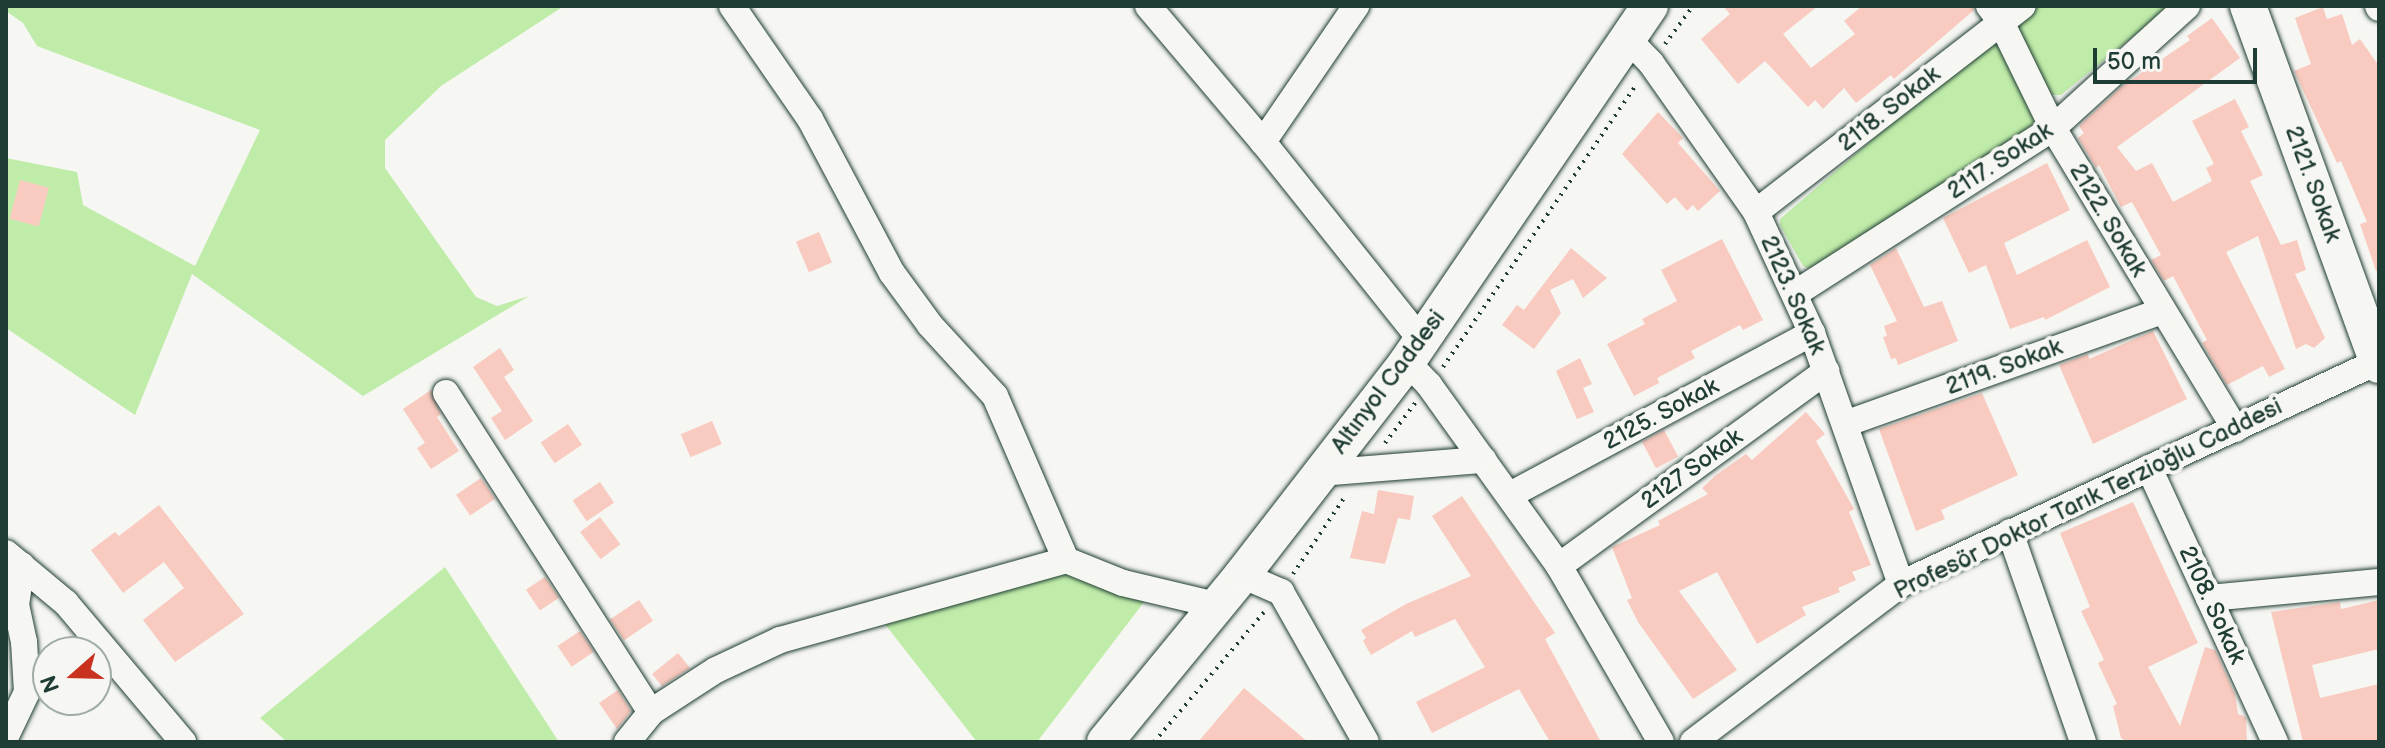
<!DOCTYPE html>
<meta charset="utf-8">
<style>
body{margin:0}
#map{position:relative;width:2385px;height:748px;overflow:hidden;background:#f6f6f2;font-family:"Balsamiq Sans",sans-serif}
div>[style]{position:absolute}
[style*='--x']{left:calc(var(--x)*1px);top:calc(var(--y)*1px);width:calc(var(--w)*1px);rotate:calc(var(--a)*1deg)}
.green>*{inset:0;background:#c0eca9}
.building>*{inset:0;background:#f9cabf;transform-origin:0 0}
.path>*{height:4px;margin-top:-2px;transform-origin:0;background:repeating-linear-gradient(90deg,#1f3d34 0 2px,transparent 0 8px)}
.roads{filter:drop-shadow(0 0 2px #1f3d34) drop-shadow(0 0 2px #1f3d34)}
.street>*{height:26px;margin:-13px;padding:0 13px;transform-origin:13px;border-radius:13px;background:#f6f6f2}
.secondary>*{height:36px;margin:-18px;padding:0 18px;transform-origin:18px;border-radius:18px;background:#f6f6f2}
span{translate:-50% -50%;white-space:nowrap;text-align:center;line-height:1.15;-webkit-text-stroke:8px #f6f6f2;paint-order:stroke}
.street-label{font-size:24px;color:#1f3d34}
.frame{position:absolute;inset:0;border:8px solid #1f3d34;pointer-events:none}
.north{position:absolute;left:32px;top:636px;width:80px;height:80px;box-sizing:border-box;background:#f6f6f2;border:2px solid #a0aca6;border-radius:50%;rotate:250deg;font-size:22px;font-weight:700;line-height:32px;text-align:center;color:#1f3d34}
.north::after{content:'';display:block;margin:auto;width:28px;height:36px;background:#c8321e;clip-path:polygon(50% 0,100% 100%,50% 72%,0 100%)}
.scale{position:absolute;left:2093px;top:48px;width:164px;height:36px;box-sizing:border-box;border:4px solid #1f3d34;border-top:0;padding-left:10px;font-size:24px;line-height:28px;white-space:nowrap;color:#1f3d34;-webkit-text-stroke:6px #f6f6f2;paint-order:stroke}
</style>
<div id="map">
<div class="green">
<i style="clip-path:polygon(6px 6px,564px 6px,441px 86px,385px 140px,385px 168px,476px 297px,497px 306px,529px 296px,363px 396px,192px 274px,135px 415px,6px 328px,6px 158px,77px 172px,83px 205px,195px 266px,260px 130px,37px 46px,23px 23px,6px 11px)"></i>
<i style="clip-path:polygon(2039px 6px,2171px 6px,2061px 95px,2051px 95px,2045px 88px,2016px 27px)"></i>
<i style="clip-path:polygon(1987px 41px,2000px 41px,2039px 122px,1810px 269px,1803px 266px,1780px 225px,1780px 219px)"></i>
<i style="clip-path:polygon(1066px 560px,1154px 589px,1037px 742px,977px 742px,877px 614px)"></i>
<i style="clip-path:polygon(445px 567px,559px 742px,287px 742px,260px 718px)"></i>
</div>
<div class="building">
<i style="clip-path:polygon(1723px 6px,1818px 6px,1783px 34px,1811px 68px,1855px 34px,1844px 21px,1862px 6px,1973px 6px,1974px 10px,1894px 79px,1891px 75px,1856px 103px,1844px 88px,1823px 109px,1815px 100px,1808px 107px,1765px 61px,1738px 84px,1701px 39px,1730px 14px)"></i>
<i style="clip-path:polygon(2323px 7px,2327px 19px,2342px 14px,2352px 45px,2360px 39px,2379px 66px,2379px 270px,2376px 271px,2360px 224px,2367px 222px,2341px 161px,2337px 163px,2294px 71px,2311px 64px,2295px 18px)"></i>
<i style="clip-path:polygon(2212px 18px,2240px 58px,2117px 147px,2136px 171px,2152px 163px,2173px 202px,2212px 181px,2206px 168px,2214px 164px,2192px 121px,2235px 99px,2249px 127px,2241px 131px,2263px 175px,2250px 181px,2281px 245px,2297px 240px,2306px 270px,2295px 274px,2325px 338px,2314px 348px,2306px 344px,2296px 349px,2258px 236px,2226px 252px,2285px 369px,2269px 377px,2263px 366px,2227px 385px,2202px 343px,2207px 340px,2173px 276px,2164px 281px,2151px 260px,2161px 255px,2132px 202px,2121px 207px,2099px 165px,2096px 168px,2078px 138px,2084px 133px,2079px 126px,2121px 87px,2190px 40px,2187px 36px)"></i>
<i style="clip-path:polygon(1658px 112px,1683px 138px,1678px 143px,1720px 191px,1698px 211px,1693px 205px,1687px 211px,1675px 197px,1667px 204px,1622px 154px)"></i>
<i style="clip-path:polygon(2047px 163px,2070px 210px,2004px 243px,2017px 275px,2087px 240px,2110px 287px,2045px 320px,2044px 317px,2010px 329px,1986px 265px,1969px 273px,1943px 218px)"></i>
<i style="left:20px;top:180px;width:30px;height:40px;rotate:15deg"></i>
<i style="left:819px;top:232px;width:33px;height:25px;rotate:67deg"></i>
<i style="clip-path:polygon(1722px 239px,1763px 320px,1743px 330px,1740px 325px,1691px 351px,1695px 358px,1657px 378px,1659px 383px,1634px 396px,1607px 344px,1645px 324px,1642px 319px,1677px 301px,1661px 270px)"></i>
<i style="clip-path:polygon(1571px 248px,1607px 278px,1583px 298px,1573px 279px,1550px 290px,1561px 313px,1534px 349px,1502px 325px,1517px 305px,1524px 310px)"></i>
<i style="clip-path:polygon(1896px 248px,1924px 307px,1942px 301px,1958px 341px,1898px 365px,1896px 358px,1891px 359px,1883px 337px,1887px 336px,1884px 326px,1897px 321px,1870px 265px)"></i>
<i style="clip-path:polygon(2153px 331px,2187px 399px,2093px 444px,2059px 365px,2088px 354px,2089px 359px)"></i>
<i style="clip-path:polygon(500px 348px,514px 370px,504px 377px,533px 421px,505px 440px,491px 418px,502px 411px,473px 367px)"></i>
<i style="clip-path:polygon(1580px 358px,1592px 384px,1583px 388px,1594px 412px,1577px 419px,1556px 371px)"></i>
<i style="clip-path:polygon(431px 390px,441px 414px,437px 417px,459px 451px,431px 469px,417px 448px,425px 443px,403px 409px)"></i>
<i style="clip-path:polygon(1982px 393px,2018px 475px,1941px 510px,1945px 519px,1916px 531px,1879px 429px)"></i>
<i style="clip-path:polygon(1806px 412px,1825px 434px,1816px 441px,1854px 509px,1849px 512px,1871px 565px,1852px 572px,1856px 580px,1838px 588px,1840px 592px,1802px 607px,1806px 615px,1757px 644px,1717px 572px,1679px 591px,1737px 670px,1693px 699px,1638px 622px,1627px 600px,1632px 598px,1612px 547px,1660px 525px,1658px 521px,1708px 494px,1702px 488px,1716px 475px,1746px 454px,1752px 460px)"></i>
<i style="left:712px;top:421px;width:25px;height:34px;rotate:67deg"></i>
<i style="left:568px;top:424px;width:25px;height:33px;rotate:56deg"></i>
<i style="left:1664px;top:430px;width:30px;height:25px;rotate:62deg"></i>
<i style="left:481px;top:478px;width:25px;height:30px;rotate:56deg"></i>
<i style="left:600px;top:482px;width:25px;height:33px;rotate:56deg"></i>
<i style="clip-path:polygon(1378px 490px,1414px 496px,1410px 520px,1398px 518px,1385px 564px,1350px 558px,1362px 511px,1374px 514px)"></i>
<i style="clip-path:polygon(1462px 496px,1555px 633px,1545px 639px,1601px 742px,1550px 742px,1519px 689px,1432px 733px,1416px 702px,1485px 667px,1455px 619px,1415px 637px,1412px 631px,1371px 655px,1363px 641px,1366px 638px,1361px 630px,1406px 604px,1471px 576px,1432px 516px)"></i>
<i style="clip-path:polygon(2133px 502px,2198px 643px,2148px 667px,2180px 726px,2205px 647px,2215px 650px,2235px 694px,2238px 714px,2246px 717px,2247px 742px,2128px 742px,2121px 738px,2113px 706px,2117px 704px,2098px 663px,2104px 660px,2081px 611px,2090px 607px,2060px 533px)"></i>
<i style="clip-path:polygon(159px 505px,244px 614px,175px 662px,143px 620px,184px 588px,164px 562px,123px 593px,91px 550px,115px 532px,119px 536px)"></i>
<i style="left:600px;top:517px;width:34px;height:25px;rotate:53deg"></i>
<i style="left:545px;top:577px;width:25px;height:23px;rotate:56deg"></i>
<i style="left:639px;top:600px;width:25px;height:35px;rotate:56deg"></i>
<i style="clip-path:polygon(2379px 600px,2379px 649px,2312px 665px,2320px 698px,2379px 684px,2379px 742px,2303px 742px,2271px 612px,2340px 602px,2341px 609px)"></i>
<i style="left:580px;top:631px;width:25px;height:27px;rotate:56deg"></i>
<i style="clip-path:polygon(678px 653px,690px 668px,662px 686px,652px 674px)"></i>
<i style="clip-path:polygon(1244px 688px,1308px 742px,1198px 742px)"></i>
<i style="clip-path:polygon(618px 690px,631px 711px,617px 729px,599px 703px)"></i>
</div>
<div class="path">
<i style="--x:1665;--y:44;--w:47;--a:-53.6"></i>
<i style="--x:1443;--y:367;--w:343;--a:-55.6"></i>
<i style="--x:1385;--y:443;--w:51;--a:-52.9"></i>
<i style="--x:1293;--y:574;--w:95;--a:-56.1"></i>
<i style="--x:1154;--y:742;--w:173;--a:-49.7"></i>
</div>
<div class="roads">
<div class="street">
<i style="--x:732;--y:6;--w:137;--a:55.4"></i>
<i style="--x:810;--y:119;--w:174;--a:62"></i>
<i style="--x:892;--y:273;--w:64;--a:53.8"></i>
<i style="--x:930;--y:325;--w:96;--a:47.5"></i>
<i style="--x:995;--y:396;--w:179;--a:66.6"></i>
<i style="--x:1066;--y:560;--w:61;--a:22"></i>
<i style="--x:1123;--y:583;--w:96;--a:13.3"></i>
<i style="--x:1148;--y:6;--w:178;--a:49.8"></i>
<i style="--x:1263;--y:142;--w:253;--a:51.4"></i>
<i style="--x:1989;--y:6;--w:20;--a:53"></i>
<i style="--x:2001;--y:22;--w:118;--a:63.9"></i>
<i style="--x:2053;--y:128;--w:352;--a:58.8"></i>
<i style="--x:2378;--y:6;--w:2;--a:63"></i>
<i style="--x:1627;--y:38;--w:35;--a:46"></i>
<i style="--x:1651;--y:63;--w:182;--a:54.8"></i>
<i style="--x:1756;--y:212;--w:133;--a:65.2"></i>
<i style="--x:1812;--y:333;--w:266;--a:70.5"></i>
<i style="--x:1263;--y:142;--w:165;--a:-55.6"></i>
<i style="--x:1756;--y:212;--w:337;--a:-37.7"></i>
<i style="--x:1796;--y:293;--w:305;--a:-32.7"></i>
<i style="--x:2053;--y:128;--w:181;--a:-42.3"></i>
<i style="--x:1407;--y:362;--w:32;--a:46"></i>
<i style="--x:1429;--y:385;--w:223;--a:54.3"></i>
<i style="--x:1559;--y:566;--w:203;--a:59.9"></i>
<i style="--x:446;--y:393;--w:379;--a:57.3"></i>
<i style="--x:1845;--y:424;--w:337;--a:-19.6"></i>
<i style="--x:2149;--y:468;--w:302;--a:65.3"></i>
<i style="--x:1320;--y:473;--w:164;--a:-4.6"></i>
<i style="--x:1510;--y:495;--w:343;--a:-28.2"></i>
<i style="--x:2010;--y:532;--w:222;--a:70.8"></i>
<i style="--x:6;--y:553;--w:78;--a:39.8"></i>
<i style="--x:66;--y:603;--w:182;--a:49.9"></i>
<i style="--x:1559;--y:566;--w:331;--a:-36.1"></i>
<i style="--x:1242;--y:575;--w:43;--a:23.6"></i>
<i style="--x:1281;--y:592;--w:172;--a:60.5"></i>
<i style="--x:2209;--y:598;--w:171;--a:-5.4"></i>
<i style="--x:6;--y:736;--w:49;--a:-64.5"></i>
<i style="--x:27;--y:692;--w:50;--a:-93.4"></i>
<i style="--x:24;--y:642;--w:38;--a:-102"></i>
<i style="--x:16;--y:605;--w:40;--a:-81.5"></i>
<i style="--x:627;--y:742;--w:38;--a:-51"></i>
<i style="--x:651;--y:712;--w:77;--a:-32.9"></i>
<i style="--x:716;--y:670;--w:71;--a:-25.1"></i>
<i style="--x:780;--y:640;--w:297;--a:-15.6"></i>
<i style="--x:1693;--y:742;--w:261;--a:-37.2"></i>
<i style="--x:1901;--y:584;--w:527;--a:-25.01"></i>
</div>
<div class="secondary">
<i style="--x:2248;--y:6;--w:382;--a:70"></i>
<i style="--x:1105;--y:742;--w:216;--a:-50.6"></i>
<i style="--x:1242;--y:575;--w:269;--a:-52.2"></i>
<i style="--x:1407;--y:362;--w:431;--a:-55.7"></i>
</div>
</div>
<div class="street-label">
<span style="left:1889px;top:109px;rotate:-38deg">2118. Sokak</span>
<span style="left:2000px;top:161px;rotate:-33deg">2117. Sokak</span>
<span style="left:2313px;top:184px;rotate:70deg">2121. Sokak</span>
<span style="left:2108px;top:220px;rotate:59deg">2122. Sokak</span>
<span style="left:1793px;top:295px;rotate:66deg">2123. Sokak</span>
<span style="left:2004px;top:367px;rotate:-20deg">2119. Sokak</span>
<span style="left:1388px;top:382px;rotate:-53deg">Altınyol Caddesi</span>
<span style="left:1661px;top:414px;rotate:-28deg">2125. Sokak</span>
<span style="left:1692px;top:469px;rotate:-36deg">2127 Sokak</span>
<span style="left:2088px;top:499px;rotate:-26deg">Profesör Doktor Tarık Terzioğlu Caddesi</span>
<span style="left:2212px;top:605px;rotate:65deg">2108. Sokak</span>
</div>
<div class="frame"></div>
<div class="north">N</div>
<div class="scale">50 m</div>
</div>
